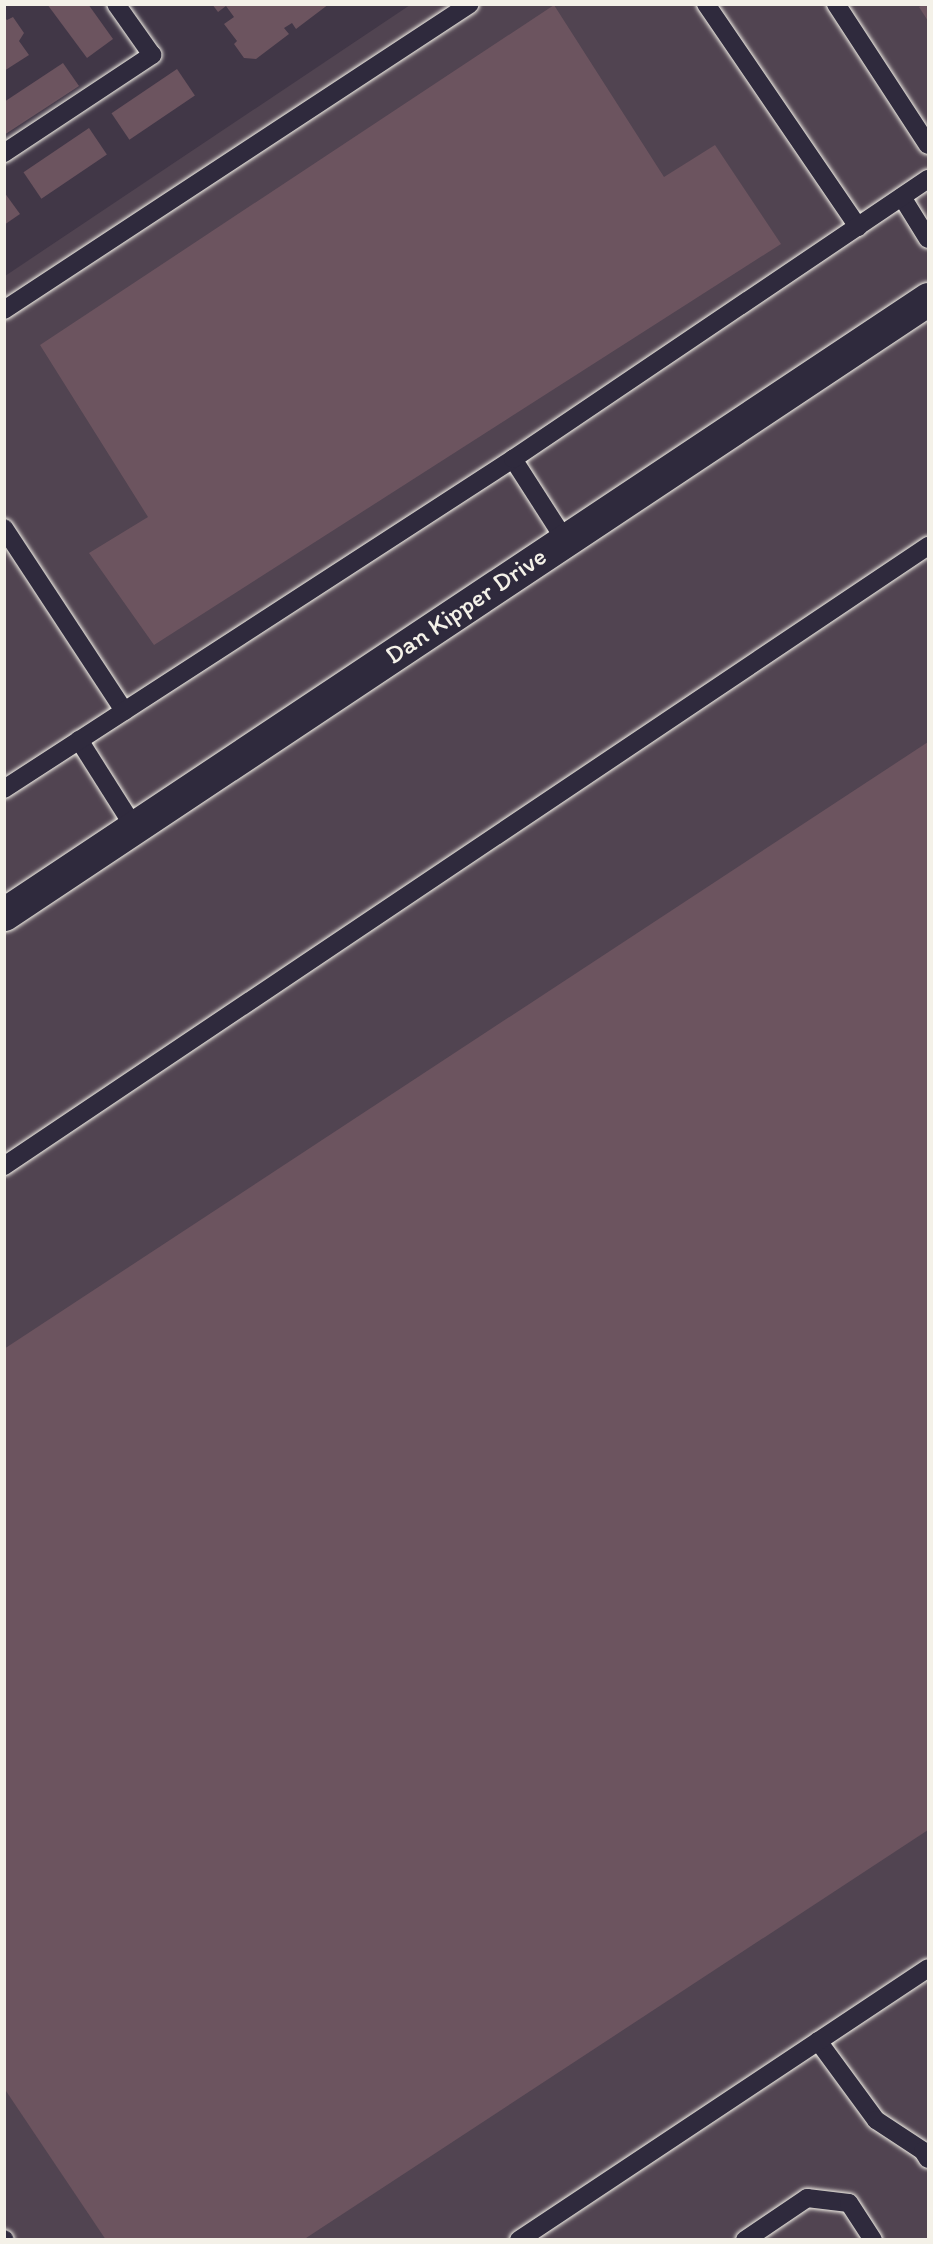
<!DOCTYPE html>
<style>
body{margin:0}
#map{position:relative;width:933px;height:2244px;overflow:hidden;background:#413747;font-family:Itim,sans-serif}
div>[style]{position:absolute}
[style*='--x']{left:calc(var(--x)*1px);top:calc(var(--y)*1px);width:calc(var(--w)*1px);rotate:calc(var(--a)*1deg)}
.built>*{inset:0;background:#514451}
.building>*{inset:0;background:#6c545f;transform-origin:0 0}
.roads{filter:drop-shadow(0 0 2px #f4f1e8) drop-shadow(0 0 2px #f4f1e8)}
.service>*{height:18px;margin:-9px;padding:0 9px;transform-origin:9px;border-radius:9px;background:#2f2a3d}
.tertiary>*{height:33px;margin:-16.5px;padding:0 16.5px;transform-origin:16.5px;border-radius:16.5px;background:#2f2a3d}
span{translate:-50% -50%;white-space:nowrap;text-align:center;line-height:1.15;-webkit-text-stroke:4.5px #2f2a3d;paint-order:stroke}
.street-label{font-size:26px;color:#f4f1e8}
.frame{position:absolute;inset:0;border:6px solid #f4f1e8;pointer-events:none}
</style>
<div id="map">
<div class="built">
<i style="clip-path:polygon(410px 5px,928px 5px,928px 2239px,5px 2240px,5px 276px)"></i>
</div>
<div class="building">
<i style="clip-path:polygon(47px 4px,88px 4px,113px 39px,87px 58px)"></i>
<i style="clip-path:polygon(212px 4px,329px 4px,296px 29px,292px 23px,284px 28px,289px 34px,256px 59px,244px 58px,234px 44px,237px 41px,224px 24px,234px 17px,226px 6px,218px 12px)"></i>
<i style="clip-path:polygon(924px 4px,928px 4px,928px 21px,919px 7px)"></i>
<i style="clip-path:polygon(554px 5px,664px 177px,715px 145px,781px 244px,154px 645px,89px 553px,148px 517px,40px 345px)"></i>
<i style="clip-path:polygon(4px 17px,7px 20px,13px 17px,24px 33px,19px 41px,29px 55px,4px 71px)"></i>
<i style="clip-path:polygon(63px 63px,79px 86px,4px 135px,4px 102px)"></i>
<i style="left:177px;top:69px;width:32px;height:79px;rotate:56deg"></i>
<i style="left:89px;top:128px;width:32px;height:79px;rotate:56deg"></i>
<i style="clip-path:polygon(4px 192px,20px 214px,4px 225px)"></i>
<i style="clip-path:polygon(928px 742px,928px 1830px,303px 2240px,106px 2240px,4px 2088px,4px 1349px)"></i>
</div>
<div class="roads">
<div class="service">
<i style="--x:706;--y:4;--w:270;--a:55.7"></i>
<i style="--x:836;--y:4;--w:168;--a:56.9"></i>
<i style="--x:4;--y:153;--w:178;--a:-33.5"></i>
<i style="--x:152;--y:55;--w:62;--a:-125.2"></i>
<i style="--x:902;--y:197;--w:49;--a:58.2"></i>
<i style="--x:4;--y:310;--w:557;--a:-33.29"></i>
<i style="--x:513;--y:459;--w:96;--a:57.3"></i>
<i style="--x:4;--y:528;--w:219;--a:56.7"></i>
<i style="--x:79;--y:740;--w:103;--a:57.7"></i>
<i style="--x:4;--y:789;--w:607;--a:-32.96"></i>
<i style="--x:513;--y:459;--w:501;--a:-34.01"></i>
<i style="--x:4;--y:1166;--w:1113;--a:-33.86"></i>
<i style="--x:818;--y:2041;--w:98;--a:53.7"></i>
<i style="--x:876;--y:2120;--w:56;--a:33.4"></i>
<i style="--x:923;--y:2151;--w:9;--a:58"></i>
<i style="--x:4;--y:2239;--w:1;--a:45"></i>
<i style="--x:519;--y:2240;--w:491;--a:-33.6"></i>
<i style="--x:745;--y:2240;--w:75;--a:-34.1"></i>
<i style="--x:807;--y:2198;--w:42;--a:6.8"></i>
<i style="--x:849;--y:2203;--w:44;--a:57"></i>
</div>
<div class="tertiary">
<i style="--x:4;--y:914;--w:1110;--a:-33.65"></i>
</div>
</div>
<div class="street-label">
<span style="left:466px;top:606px;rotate:-34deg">Dan Kipper Drive</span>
</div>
<div class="frame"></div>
</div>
